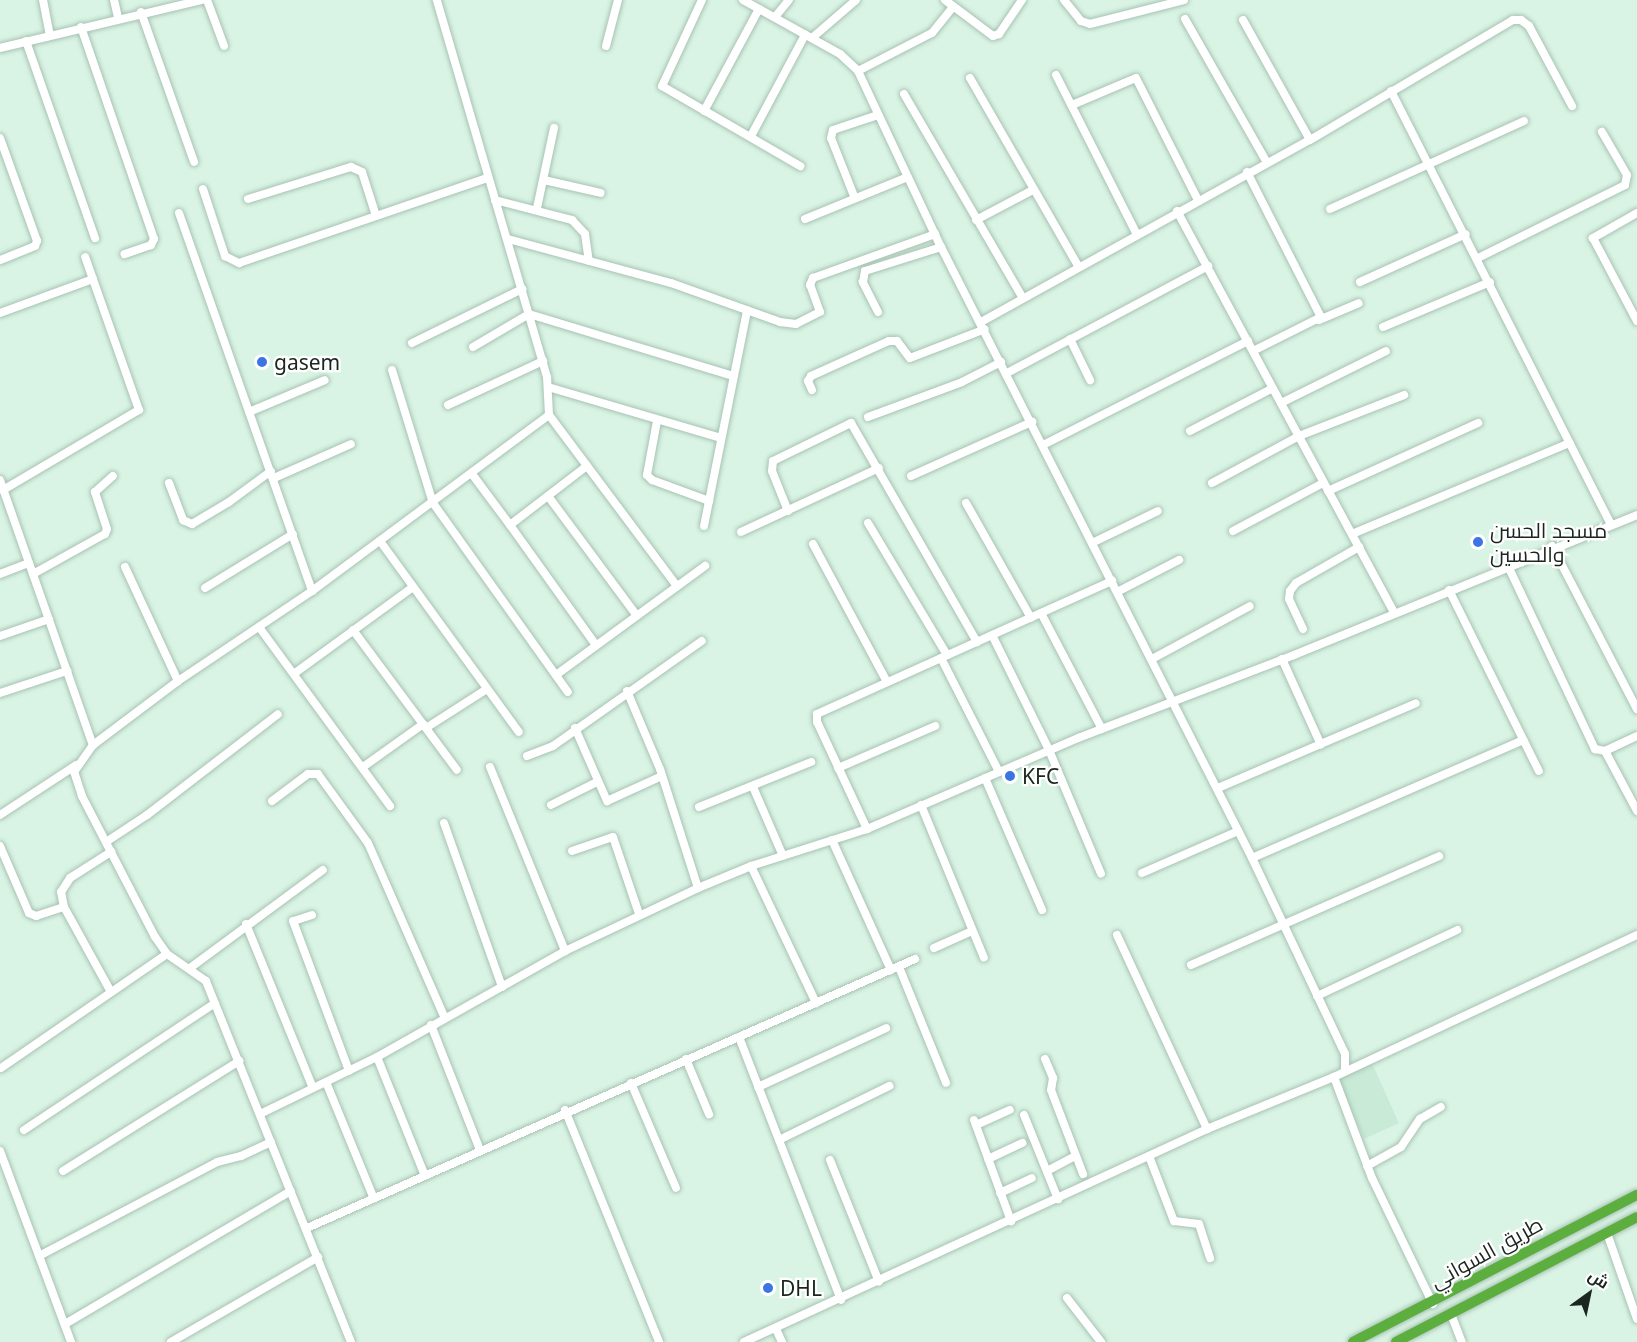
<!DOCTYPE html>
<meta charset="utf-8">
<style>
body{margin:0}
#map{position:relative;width:1637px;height:1342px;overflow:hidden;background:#d9f4e4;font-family:"Noto Sans",Cairo,sans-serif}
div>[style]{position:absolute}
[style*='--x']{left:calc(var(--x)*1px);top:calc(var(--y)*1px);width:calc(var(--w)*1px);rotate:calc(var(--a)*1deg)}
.built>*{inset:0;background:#c8ead6;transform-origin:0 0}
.roads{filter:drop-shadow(0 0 2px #a8c2b3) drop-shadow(0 0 2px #a8c2b3)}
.minor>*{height:8px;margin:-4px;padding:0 4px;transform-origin:4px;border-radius:4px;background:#fff}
.highway>*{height:10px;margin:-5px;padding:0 5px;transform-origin:5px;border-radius:5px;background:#5caf3e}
.dots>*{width:16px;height:16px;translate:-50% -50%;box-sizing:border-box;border:3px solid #fff;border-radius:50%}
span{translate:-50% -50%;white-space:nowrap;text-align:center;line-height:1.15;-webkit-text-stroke:4.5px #fff;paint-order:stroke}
.poi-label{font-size:21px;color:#1c2620}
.left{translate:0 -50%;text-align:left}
.street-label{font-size:21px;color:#1c2620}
.north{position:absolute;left:1559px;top:1264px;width:60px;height:60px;-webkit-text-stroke:4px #fff;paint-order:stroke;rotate:33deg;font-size:16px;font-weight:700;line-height:24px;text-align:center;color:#1c2620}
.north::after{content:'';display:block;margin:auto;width:21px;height:27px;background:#1c2620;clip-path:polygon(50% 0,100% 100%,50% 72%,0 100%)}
</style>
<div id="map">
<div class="built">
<i style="left:1372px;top:1063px;width:66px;height:38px;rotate:66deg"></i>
</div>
<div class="roads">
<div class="minor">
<i style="--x:43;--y:0;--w:36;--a:79"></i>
<i style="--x:114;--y:0;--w:17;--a:77"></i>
<i style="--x:207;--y:0;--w:49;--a:69.7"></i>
<i style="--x:702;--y:0;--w:95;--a:114.9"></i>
<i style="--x:662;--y:86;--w:160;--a:30.1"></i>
<i style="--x:743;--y:0;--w:111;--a:29.1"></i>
<i style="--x:840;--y:54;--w:25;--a:43"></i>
<i style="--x:858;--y:71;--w:195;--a:64.8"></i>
<i style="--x:941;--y:247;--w:686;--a:63.02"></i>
<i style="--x:1252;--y:858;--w:217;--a:64.6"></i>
<i style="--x:1345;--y:1054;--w:15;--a:90"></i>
<i style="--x:945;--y:0;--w:60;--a:36.9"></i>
<i style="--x:993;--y:36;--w:6;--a:-18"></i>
<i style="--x:999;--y:34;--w:41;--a:-55.9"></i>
<i style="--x:1064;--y:0;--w:27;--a:51"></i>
<i style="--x:1081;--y:21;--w:9;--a:18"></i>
<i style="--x:1090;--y:24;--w:97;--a:-14.3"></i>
<i style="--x:141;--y:12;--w:159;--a:70.5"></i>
<i style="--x:775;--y:17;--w:22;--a:-51"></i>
<i style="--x:1185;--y:19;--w:163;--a:60.3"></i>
<i style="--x:1243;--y:20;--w:137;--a:60.8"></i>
<i style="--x:81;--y:27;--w:224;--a:71"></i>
<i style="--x:154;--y:239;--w:7;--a:117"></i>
<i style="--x:151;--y:245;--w:28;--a:161"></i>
<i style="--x:812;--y:38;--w:58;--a:-40.8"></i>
<i style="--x:26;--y:41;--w:209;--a:70.7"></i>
<i style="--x:606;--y:46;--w:48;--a:-75.4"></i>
<i style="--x:0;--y:48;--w:208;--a:-13.4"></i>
<i style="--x:858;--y:71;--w:83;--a:-27.2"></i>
<i style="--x:932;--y:33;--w:33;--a:-51"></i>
<i style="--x:1056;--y:75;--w:177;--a:63.1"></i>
<i style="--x:970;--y:78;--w:217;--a:60.1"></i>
<i style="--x:1391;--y:91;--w:486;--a:63.1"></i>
<i style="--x:904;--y:94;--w:235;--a:59.8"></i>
<i style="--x:1072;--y:105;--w:69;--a:-22.9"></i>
<i style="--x:1136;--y:78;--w:137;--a:63.1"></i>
<i style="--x:704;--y:111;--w:116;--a:-61.7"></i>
<i style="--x:751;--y:136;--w:115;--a:-61.9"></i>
<i style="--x:0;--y:138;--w:109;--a:70.2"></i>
<i style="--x:37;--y:241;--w:5;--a:112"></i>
<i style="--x:35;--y:246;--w:38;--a:158"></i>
<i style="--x:1247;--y:172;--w:163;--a:63"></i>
<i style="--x:1321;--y:317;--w:76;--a:153.4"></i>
<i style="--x:544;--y:180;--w:58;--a:12.8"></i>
<i style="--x:203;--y:189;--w:71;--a:71.8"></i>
<i style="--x:225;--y:256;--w:16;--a:27"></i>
<i style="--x:239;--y:263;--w:262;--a:-18.9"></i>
<i style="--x:854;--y:196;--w:62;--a:-111.6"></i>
<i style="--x:831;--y:138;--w:8;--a:-76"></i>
<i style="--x:833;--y:130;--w:47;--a:-18.4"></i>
<i style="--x:248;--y:199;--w:108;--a:-17.3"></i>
<i style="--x:351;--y:167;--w:12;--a:24"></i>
<i style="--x:362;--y:172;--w:46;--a:72.3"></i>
<i style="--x:495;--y:200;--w:80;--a:14.6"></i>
<i style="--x:572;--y:220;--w:19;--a:47"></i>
<i style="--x:585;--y:234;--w:27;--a:82"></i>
<i style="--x:537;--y:208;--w:82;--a:-78"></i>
<i style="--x:1330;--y:209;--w:213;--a:-24.4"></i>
<i style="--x:1177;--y:211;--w:457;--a:61.6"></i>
<i style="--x:179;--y:213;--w:401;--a:70.6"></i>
<i style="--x:1637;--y:213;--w:51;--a:150.4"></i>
<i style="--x:1593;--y:238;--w:94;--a:62.1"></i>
<i style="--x:805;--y:219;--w:111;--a:-22.2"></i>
<i style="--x:976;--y:220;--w:64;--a:-27.8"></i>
<i style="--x:508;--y:239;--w:169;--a:15.1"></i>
<i style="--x:671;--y:283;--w:116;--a:19.7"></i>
<i style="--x:780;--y:322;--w:16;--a:7"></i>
<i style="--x:796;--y:324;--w:27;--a:-27"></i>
<i style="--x:820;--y:312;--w:29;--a:-110"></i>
<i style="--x:810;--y:285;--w:8;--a:-67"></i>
<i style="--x:813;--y:278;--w:130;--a:-19.8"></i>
<i style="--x:1478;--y:258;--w:164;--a:-26.4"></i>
<i style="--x:1625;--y:185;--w:10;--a:-79"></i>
<i style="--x:1627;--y:175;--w:50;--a:-120.2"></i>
<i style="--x:1360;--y:282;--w:116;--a:-24.4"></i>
<i style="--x:878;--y:312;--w:34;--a:-117"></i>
<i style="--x:863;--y:282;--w:11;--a:-80"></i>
<i style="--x:865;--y:271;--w:80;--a:-17.5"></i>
<i style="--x:0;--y:313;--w:99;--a:-20.1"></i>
<i style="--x:1319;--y:320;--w:43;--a:-23"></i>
<i style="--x:981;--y:322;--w:376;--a:-29"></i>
<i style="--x:1310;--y:140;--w:236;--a:-30.6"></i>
<i style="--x:1513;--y:20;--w:8;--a:0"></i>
<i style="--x:1521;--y:20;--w:10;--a:37"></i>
<i style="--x:1529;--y:26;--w:91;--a:61.7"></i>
<i style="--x:1383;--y:327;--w:116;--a:-22.8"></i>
<i style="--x:1070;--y:339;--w:46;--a:64"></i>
<i style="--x:412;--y:343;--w:123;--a:-26.1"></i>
<i style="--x:473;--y:347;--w:65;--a:-30.5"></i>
<i style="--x:529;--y:314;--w:213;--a:16.9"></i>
<i style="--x:392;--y:370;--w:139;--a:72.9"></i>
<i style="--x:433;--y:503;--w:232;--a:54.5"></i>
<i style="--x:1007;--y:373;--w:228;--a:-28"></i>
<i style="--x:548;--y:387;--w:180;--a:16.4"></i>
<i style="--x:812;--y:390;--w:10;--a:-114"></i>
<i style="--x:808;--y:381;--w:6;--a:-59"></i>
<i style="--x:811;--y:376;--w:85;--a:-24.2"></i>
<i style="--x:889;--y:341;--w:8;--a:0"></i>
<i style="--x:897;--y:341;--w:21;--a:53"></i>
<i style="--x:910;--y:358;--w:80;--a:-21.1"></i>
<i style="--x:1281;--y:403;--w:117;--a:-26.3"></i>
<i style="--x:448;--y:405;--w:105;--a:-24.9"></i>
<i style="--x:249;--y:412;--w:82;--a:-22.8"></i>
<i style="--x:549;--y:415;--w:214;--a:53.2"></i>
<i style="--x:868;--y:417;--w:100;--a:-20.4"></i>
<i style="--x:962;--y:382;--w:44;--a:-27.1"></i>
<i style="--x:657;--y:421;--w:55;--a:100.5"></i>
<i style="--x:647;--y:475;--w:7;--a:45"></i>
<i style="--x:652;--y:480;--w:61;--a:20.2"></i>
<i style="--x:1190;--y:431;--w:93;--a:-27.4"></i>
<i style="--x:1043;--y:445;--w:230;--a:-26.9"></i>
<i style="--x:472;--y:474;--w:64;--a:53.3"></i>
<i style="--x:510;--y:525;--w:97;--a:-37.5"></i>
<i style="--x:911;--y:476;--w:133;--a:-24.1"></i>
<i style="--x:274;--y:478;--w:84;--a:-23.8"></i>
<i style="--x:0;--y:480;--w:281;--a:70.7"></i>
<i style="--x:169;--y:483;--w:40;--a:69"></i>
<i style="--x:183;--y:520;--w:10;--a:24"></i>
<i style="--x:192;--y:524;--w:43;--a:-30.7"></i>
<i style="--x:229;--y:502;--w:52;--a:-36.4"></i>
<i style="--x:1212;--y:483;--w:99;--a:-28.4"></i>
<i style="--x:1299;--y:436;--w:113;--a:-21.3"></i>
<i style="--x:3;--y:490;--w:158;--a:-30.5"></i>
<i style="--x:139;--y:410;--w:162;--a:-109.4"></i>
<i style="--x:1328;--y:491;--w:165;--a:-24.4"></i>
<i style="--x:548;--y:496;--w:149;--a:53.4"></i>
<i style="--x:966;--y:503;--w:132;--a:60.5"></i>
<i style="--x:788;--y:511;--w:43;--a:-111.8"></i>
<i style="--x:772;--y:471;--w:10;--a:-84"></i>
<i style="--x:773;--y:461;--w:87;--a:-26"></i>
<i style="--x:851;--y:423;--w:253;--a:60.1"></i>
<i style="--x:868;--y:523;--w:154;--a:59.1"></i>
<i style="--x:510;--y:525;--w:148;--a:54.4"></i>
<i style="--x:704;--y:526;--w:220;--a:-78.7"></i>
<i style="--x:1233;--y:531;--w:102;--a:-28.1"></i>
<i style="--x:741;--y:532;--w:152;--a:-24.9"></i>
<i style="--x:1352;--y:534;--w:236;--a:-22.7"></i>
<i style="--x:380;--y:541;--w:236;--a:54"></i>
<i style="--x:1092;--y:543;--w:73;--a:-25.9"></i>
<i style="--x:813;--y:544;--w:154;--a:61.8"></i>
<i style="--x:1552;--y:546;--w:184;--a:62.5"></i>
<i style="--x:1508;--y:566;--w:203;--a:64.6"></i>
<i style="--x:1595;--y:749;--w:10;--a:11"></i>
<i style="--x:1605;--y:751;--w:35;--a:-25"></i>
<i style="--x:125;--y:567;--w:126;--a:65.1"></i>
<i style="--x:0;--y:574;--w:31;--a:-21"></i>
<i style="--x:33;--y:574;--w:82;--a:-29.1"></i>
<i style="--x:105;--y:534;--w:5;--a:-68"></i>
<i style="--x:107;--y:529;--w:39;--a:-108"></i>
<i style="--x:95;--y:492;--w:24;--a:-42"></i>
<i style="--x:205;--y:588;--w:103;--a:-31.5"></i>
<i style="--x:1449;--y:590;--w:202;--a:63.6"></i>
<i style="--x:1117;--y:592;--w:70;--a:-27.3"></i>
<i style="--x:1041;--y:613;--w:131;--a:62.3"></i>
<i style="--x:259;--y:627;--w:222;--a:53.8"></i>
<i style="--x:1303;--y:629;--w:33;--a:-115"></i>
<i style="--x:1289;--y:599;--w:8;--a:-83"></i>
<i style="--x:1290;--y:591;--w:10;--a:-53"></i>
<i style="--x:1296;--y:583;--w:73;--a:-29.7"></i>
<i style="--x:353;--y:630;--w:174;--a:53.4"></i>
<i style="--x:992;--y:635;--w:128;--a:63.6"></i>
<i style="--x:1049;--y:750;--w:134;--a:67.2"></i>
<i style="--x:0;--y:636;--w:52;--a:-19.1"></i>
<i style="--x:941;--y:658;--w:128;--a:63"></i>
<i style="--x:1152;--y:659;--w:111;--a:-28.4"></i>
<i style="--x:1282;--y:659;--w:94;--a:65.6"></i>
<i style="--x:295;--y:673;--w:146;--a:-36.1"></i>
<i style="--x:556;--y:675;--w:185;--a:-36.2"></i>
<i style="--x:627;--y:691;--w:85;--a:67.1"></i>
<i style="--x:660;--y:769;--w:125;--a:72.3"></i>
<i style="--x:0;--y:693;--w:71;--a:-18.2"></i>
<i style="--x:426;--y:728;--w:72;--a:-32.6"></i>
<i style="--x:575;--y:728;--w:80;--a:66.3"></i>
<i style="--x:607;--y:801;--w:60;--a:-24.4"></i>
<i style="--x:1605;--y:751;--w:68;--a:61.9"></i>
<i style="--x:527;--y:756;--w:28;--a:-21"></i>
<i style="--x:553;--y:746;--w:182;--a:-35.2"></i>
<i style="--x:363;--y:767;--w:74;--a:-35.6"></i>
<i style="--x:490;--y:767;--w:199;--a:67.8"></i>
<i style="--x:838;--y:768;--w:106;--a:-23.4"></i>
<i style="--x:985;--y:778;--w:144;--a:66.6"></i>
<i style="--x:753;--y:787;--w:75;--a:66.5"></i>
<i style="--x:1218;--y:788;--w:215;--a:-23.2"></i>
<i style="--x:272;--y:801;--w:45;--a:-36.9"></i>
<i style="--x:308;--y:774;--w:10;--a:0"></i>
<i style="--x:318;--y:774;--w:85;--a:54.1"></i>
<i style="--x:368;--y:843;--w:191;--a:66.3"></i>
<i style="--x:551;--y:805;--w:51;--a:-26.6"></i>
<i style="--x:921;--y:805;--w:165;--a:67.6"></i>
<i style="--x:699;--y:807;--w:121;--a:-21.9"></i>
<i style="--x:0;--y:815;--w:91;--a:-33.3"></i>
<i style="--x:444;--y:823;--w:174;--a:70.5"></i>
<i style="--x:867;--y:829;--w:118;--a:-115"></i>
<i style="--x:817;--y:722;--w:8;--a:-90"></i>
<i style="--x:817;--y:714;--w:324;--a:-24.3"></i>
<i style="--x:832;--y:840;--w:143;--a:65.6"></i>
<i style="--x:106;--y:842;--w:49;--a:-33.4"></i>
<i style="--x:147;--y:815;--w:165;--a:-37.6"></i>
<i style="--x:0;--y:846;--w:73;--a:66.6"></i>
<i style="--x:29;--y:913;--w:8;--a:23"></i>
<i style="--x:36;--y:916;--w:29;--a:-18"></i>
<i style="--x:572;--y:851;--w:43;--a:-18.9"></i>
<i style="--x:613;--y:837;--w:81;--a:71.3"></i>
<i style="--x:1252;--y:858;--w:296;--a:-23.5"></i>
<i style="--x:751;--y:866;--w:152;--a:64.6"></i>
<i style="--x:1142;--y:873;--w:105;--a:-23.6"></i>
<i style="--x:312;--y:915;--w:20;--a:162"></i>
<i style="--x:293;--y:921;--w:160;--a:69.5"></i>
<i style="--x:246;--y:924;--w:177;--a:67.8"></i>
<i style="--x:1117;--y:935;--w:214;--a:65.1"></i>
<i style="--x:934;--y:948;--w:42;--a:-24.1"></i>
<i style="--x:1191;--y:965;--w:271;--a:-23.7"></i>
<i style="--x:899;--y:967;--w:125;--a:67.9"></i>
<i style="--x:190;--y:968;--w:165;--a:-36.4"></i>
<i style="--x:111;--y:992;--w:97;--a:-118.9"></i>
<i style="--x:64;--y:907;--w:15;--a:-101"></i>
<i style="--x:61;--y:892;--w:17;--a:-57"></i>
<i style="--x:70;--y:878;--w:49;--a:-32.4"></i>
<i style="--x:1317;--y:996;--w:155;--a:-25.2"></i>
<i style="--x:431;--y:1025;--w:134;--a:68.6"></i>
<i style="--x:739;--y:1037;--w:282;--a:68.8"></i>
<i style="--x:377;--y:1057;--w:128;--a:68"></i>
<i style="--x:686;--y:1059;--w:60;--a:67.3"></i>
<i style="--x:1045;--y:1059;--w:21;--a:67"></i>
<i style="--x:1053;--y:1078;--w:12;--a:99"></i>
<i style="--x:1051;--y:1090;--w:90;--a:69.1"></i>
<i style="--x:1;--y:1068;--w:201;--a:-34.5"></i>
<i style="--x:1334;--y:1077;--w:108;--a:69.4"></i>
<i style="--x:1372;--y:1178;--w:140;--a:64.2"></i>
<i style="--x:326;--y:1082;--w:126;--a:67.7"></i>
<i style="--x:631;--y:1083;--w:114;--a:66.8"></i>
<i style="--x:758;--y:1087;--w:141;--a:-24.7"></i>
<i style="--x:565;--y:1110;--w:250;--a:67.9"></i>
<i style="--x:260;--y:1114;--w:130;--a:-26"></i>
<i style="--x:377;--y:1057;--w:216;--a:-29.4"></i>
<i style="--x:565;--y:951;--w:147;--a:-25.3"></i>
<i style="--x:698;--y:888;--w:57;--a:-22.5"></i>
<i style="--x:751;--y:866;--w:122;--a:-17.7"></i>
<i style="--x:867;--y:829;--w:230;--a:-23.3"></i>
<i style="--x:1078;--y:738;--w:231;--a:-21"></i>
<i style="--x:1294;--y:655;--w:370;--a:-22.2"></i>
<i style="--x:1024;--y:1115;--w:91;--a:68"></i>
<i style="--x:974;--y:1120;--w:108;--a:69.9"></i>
<i style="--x:976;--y:1125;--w:37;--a:-24"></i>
<i style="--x:24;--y:1130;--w:229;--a:-33.6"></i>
<i style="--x:779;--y:1140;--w:123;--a:-26.1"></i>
<i style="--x:0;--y:1151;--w:204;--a:69.6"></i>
<i style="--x:1149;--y:1156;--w:70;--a:69"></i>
<i style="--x:1174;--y:1221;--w:25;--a:7"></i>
<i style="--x:1199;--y:1224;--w:36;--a:72"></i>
<i style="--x:988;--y:1159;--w:38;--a:-25"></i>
<i style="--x:830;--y:1160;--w:131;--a:68.1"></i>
<i style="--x:1367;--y:1166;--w:39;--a:-29"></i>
<i style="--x:1401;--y:1147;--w:34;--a:-56"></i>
<i style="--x:1420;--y:1119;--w:24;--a:-30"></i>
<i style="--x:63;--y:1171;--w:208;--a:-32"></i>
<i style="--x:1047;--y:1171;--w:32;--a:-28"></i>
<i style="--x:1000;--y:1193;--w:35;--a:-25"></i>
<i style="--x:307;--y:1228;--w:665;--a:-23.87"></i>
<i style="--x:1607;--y:1233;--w:91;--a:70.8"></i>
<i style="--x:39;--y:1256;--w:201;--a:-27.8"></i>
<i style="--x:217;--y:1162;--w:25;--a:-14"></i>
<i style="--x:241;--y:1156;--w:33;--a:-25"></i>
<i style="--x:1067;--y:1298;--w:56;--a:52.3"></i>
<i style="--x:1451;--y:1314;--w:30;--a:69"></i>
<i style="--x:65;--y:1324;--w:262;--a:-30.5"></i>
<i style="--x:776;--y:1329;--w:14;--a:65"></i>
<i style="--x:171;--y:1342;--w:170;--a:-30"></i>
<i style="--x:351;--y:1342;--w:389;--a:-111.9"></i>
<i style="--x:206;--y:981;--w:47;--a:-145.3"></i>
<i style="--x:167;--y:954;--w:21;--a:-125"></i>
<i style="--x:155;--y:937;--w:159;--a:-117.4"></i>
<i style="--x:82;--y:796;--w:25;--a:-108"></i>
<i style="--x:74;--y:772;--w:33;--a:-55"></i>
<i style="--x:93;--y:745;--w:106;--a:-37"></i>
<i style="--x:178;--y:681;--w:161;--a:-33.9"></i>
<i style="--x:312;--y:591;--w:295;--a:-36.6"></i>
<i style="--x:549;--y:415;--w:38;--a:-93"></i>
<i style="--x:547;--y:377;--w:393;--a:-106.3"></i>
<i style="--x:744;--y:1342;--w:510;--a:-24.7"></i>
<i style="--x:1207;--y:1129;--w:137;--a:-22.3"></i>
<i style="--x:1334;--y:1077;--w:335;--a:-25.1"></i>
</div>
<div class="highway">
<i style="--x:1353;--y:1342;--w:320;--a:-27.4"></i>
<i style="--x:1396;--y:1342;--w:271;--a:-27.4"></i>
</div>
</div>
<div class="dots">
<i style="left:262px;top:362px;background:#3b75e4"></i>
<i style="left:1478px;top:542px;background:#3b75e4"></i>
<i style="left:1010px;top:776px;background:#3b75e4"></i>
<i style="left:768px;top:1288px;background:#3b75e4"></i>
</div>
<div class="poi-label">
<span class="left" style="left:274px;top:362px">gasem</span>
<span class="left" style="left:1490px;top:542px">مسجد الحسن<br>والحسين</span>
<span class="left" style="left:1022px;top:776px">KFC</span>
<span class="left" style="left:780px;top:1288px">DHL</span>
</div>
<div class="street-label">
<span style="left:1486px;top:1252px;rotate:-29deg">طريق السواني</span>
</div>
<div class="north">ش</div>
</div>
